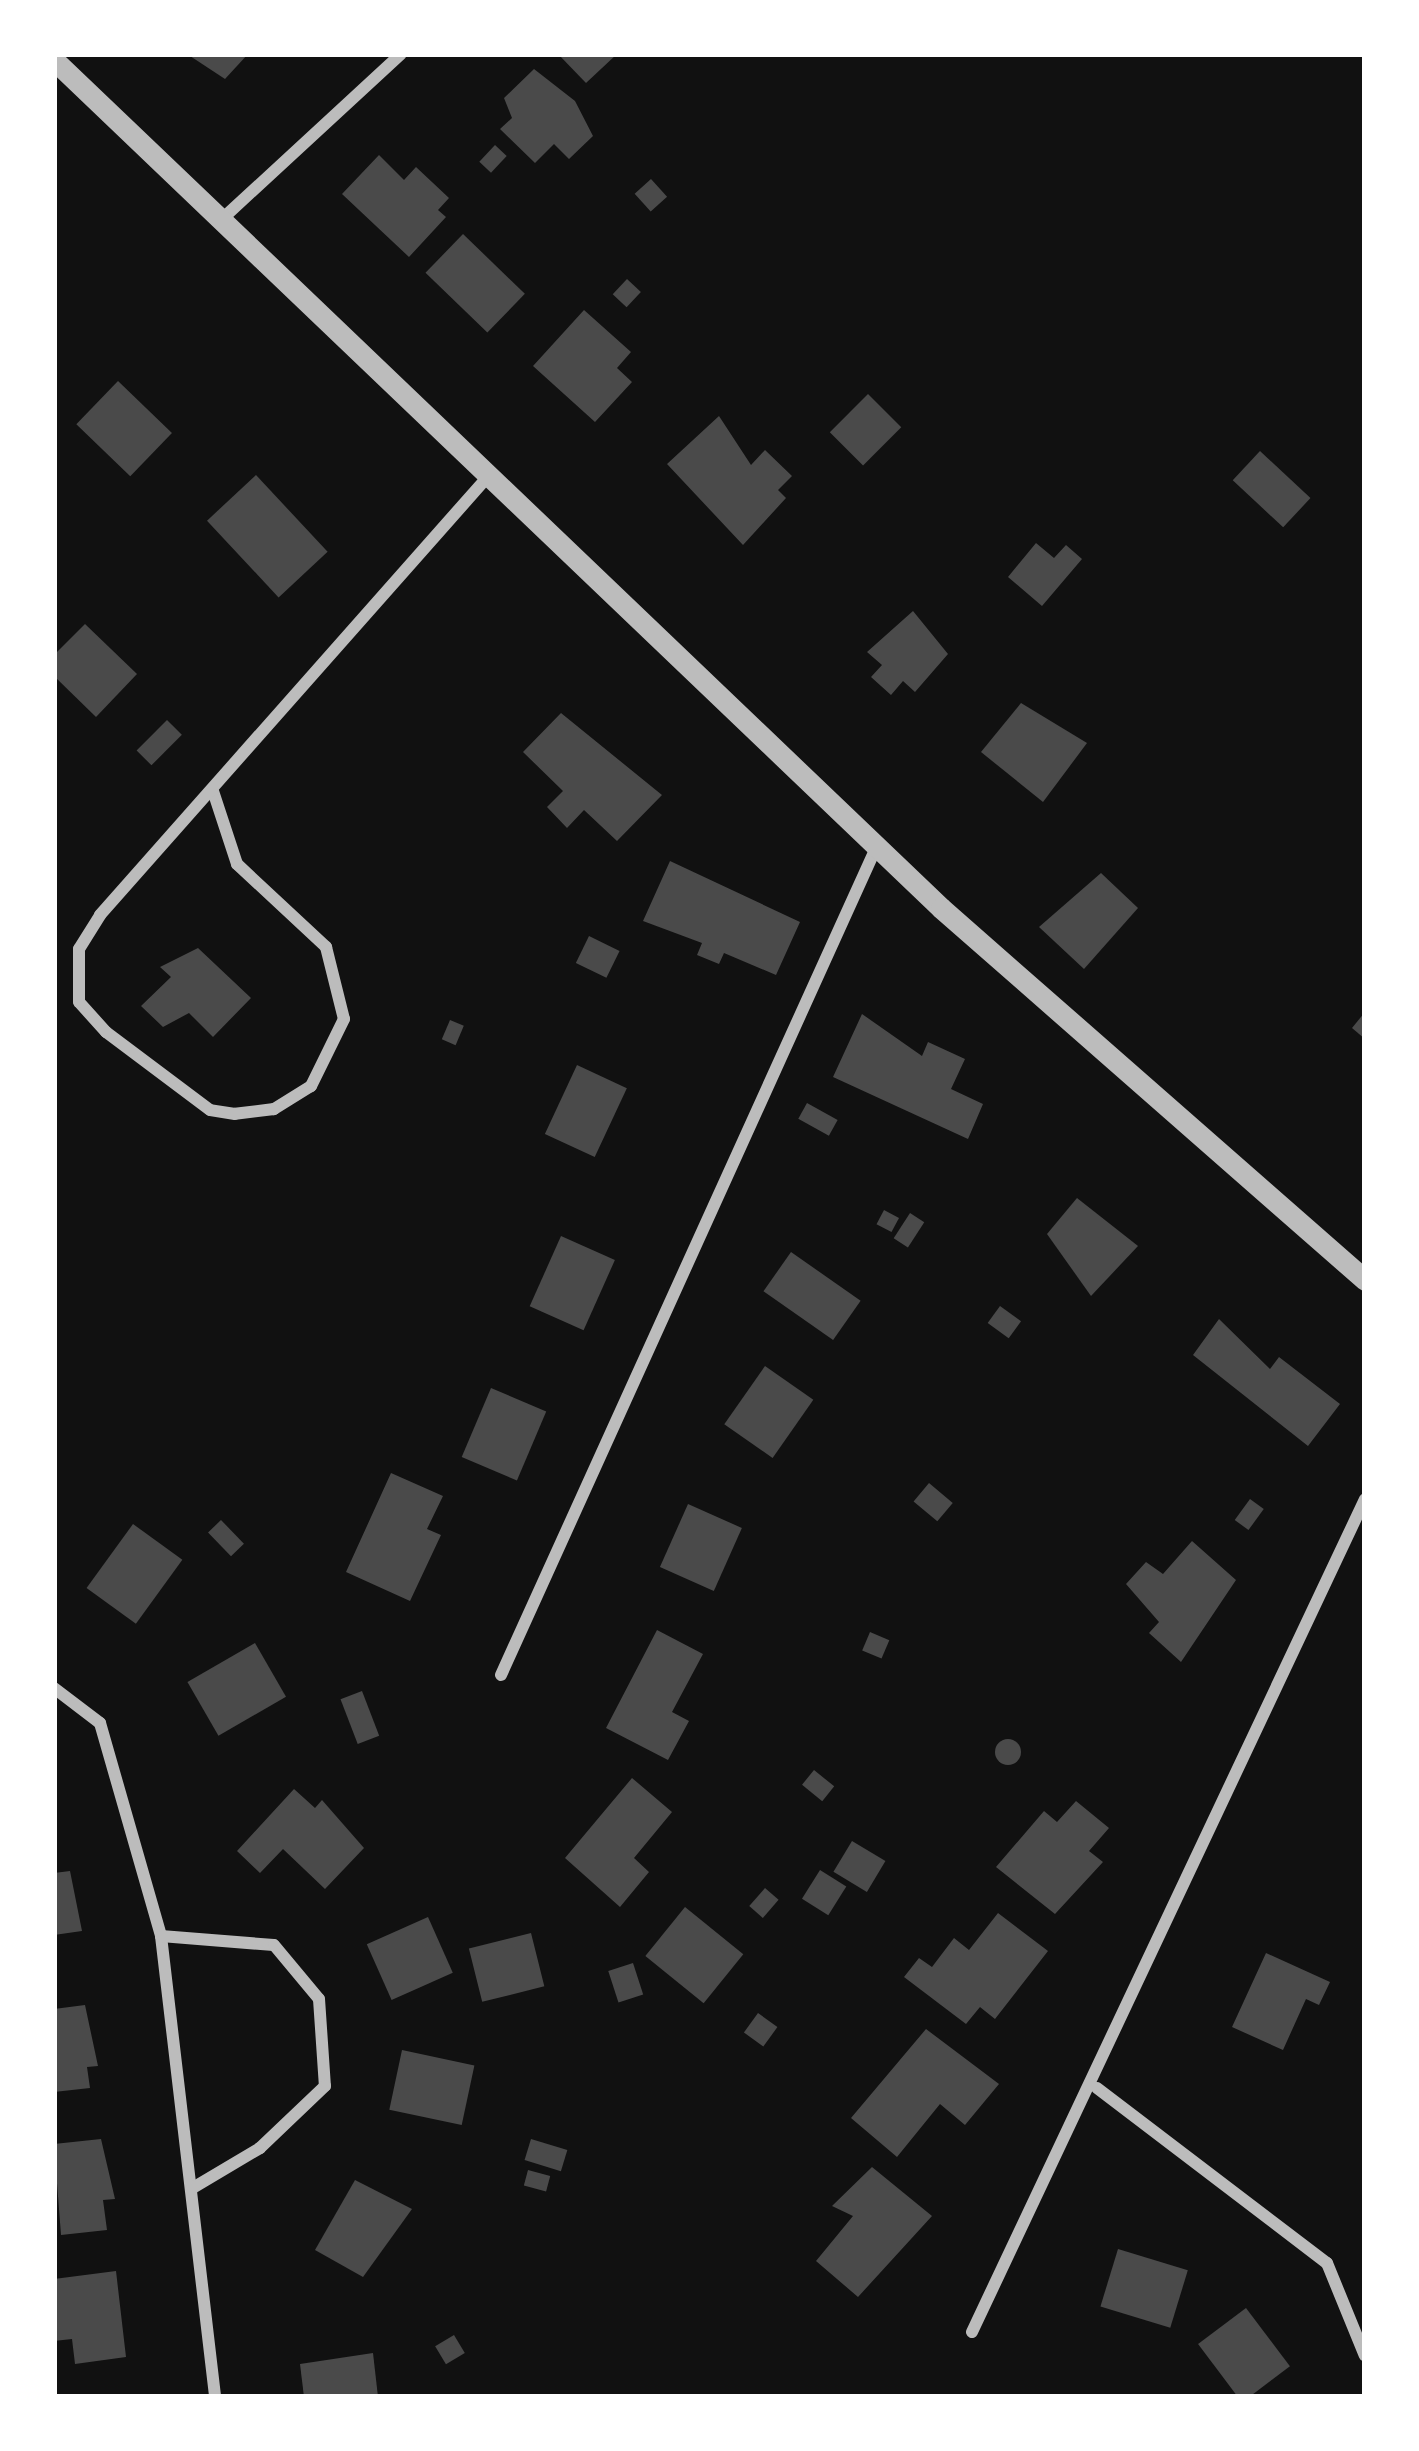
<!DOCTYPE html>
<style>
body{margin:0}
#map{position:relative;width:1419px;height:2451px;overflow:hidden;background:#111;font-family:"Asap Condensed",sans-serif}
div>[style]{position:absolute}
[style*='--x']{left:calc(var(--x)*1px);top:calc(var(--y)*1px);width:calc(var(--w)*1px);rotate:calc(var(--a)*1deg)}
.building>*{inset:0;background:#4a4a4a;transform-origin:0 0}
.round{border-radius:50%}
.minor>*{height:12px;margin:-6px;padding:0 6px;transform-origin:6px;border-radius:6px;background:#bcbcbc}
.tertiary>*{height:21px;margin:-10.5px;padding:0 10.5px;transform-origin:10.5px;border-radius:10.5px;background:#bcbcbc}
span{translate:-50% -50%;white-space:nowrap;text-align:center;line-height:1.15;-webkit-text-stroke:9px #fff;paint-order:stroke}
.frame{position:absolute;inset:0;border:57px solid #fff;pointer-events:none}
</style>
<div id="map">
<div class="building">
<i style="clip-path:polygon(187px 54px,248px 54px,225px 79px)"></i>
<i style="clip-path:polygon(558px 54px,617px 54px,586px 83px)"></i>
<i style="clip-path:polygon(534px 69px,575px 101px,593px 136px,569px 159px,554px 144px,535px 163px,500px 129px,512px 118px,504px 98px)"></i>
<i style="left:495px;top:145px;width:16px;height:23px;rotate:43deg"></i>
<i style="clip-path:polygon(379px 155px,404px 180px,416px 167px,449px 198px,438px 210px,446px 217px,409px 257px,342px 194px)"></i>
<i style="left:651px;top:179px;width:24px;height:22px;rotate:48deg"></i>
<i style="left:463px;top:234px;width:86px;height:54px;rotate:44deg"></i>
<i style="left:627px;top:279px;width:19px;height:21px;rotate:43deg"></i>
<i style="clip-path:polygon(584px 310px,631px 352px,617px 368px,632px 382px,595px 422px,533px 366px)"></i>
<i style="left:118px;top:381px;width:75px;height:60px;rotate:44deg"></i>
<i style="left:868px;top:394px;width:47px;height:54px;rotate:45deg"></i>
<i style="clip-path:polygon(719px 416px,751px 465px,765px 450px,792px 476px,778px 490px,786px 498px,743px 545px,667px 464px)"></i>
<i style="left:1260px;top:451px;width:69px;height:40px;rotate:43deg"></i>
<i style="left:256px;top:475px;width:105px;height:67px;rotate:47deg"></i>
<i style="clip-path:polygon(1036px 543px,1054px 558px,1066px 545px,1082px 559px,1042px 606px,1008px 577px)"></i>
<i style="clip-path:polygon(913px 611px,948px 654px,915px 692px,903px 681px,891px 695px,871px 677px,882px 665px,867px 652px)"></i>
<i style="clip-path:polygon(85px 624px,137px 674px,96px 717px,54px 676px,54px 655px)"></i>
<i style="clip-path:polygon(1021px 703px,1087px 743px,1043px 802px,981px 752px)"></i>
<i style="clip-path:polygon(561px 713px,662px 795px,617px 841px,584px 810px,567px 828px,547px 807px,563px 791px,523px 752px)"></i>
<i style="left:167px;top:720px;width:21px;height:43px;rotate:45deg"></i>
<i style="clip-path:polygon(670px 861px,800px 922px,776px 975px,724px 953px,719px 964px,697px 955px,702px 943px,643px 921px)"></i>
<i style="clip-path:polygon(1101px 873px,1138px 908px,1084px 969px,1039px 927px)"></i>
<i style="left:589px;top:936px;width:34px;height:30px;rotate:26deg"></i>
<i style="clip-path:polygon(198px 948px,251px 998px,213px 1037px,189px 1013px,163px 1027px,141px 1006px,171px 977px,160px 967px)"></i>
<i style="clip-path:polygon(1365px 1012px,1365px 1039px,1352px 1028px)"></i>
<i style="clip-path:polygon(862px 1014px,922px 1056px,928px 1042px,965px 1059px,951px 1089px,983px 1104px,968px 1139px,833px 1077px)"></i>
<i style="left:450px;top:1020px;width:15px;height:21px;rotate:23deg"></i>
<i style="left:577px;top:1065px;width:55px;height:76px;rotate:25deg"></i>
<i style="left:807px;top:1103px;width:35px;height:18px;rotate:29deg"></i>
<i style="clip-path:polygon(1077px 1198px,1138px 1246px,1091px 1296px,1047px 1234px)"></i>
<i style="left:884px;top:1210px;width:17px;height:16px;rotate:28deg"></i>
<i style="left:910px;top:1213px;width:17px;height:30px;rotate:33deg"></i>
<i style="left:561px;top:1236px;width:59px;height:77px;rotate:24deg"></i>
<i style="left:791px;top:1252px;width:85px;height:48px;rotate:35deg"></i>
<i style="left:1000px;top:1306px;width:26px;height:21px;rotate:36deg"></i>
<i style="clip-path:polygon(1219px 1319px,1270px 1369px,1279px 1357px,1340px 1404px,1308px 1446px,1193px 1355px)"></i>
<i style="left:765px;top:1366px;width:59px;height:71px;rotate:35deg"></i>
<i style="left:491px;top:1388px;width:60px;height:75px;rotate:23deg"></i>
<i style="clip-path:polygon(391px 1473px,443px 1496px,427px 1529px,441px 1535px,410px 1601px,346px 1572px)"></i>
<i style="left:929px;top:1483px;width:31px;height:24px;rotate:40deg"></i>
<i style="left:1250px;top:1499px;width:17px;height:26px;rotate:36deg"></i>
<i style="left:688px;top:1504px;width:59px;height:69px;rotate:24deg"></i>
<i style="left:221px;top:1520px;width:33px;height:18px;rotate:46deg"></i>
<i style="left:133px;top:1524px;width:61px;height:79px;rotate:36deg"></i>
<i style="clip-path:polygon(1192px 1541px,1236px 1580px,1181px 1662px,1149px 1633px,1159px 1622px,1126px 1584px,1146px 1562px,1163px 1574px)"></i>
<i style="clip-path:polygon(657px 1630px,703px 1654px,672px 1712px,689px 1721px,668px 1760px,606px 1728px)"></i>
<i style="left:870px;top:1632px;width:21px;height:20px;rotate:23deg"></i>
<i style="left:255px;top:1643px;width:62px;height:78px;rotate:60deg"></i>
<i style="left:362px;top:1691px;width:48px;height:23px;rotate:69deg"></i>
<i class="round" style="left:995px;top:1739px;width:26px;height:26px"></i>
<i style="left:814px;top:1770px;width:26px;height:19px;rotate:39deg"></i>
<i style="clip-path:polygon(632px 1778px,672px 1812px,634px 1858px,649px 1872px,620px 1907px,565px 1858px)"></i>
<i style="clip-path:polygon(294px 1789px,315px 1808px,322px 1800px,364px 1848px,325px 1889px,283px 1849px,260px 1873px,237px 1851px)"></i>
<i style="clip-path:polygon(1076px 1801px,1109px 1828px,1089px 1851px,1103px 1862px,1055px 1914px,996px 1867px,1044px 1811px,1057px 1822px)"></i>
<i style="left:852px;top:1841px;width:39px;height:36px;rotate:31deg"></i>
<i style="left:820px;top:1870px;width:31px;height:34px;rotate:32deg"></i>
<i style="clip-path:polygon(70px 1871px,82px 1931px,54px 1935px,54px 1873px)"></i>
<i style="left:765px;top:1888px;width:18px;height:24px;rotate:41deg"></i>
<i style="left:685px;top:1907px;width:75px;height:63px;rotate:39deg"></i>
<i style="clip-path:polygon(998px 1913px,1048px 1951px,995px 2019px,980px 2007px,966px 2024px,904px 1977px,919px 1958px,932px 1967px,954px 1938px,969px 1950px)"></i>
<i style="left:428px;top:1917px;width:61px;height:67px;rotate:66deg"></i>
<i style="left:531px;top:1933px;width:55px;height:64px;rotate:76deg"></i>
<i style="clip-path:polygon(1266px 1953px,1330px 1982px,1319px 2005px,1306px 1999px,1283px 2050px,1232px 2027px)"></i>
<i style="left:633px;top:1963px;width:33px;height:26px;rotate:72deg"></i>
<i style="clip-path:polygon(85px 2005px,98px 2066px,87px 2067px,90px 2088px,54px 2092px,54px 2009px)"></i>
<i style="left:758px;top:2013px;width:24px;height:24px;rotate:36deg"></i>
<i style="clip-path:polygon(926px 2029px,999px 2084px,965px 2125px,940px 2104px,897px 2157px,851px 2118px)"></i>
<i style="left:402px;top:2050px;width:74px;height:61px;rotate:12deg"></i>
<i style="clip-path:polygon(101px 2139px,115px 2199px,103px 2200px,107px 2230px,61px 2235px,54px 2144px)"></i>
<i style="left:531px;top:2139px;width:38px;height:22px;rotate:17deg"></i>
<i style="clip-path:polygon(872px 2167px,932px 2216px,858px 2297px,816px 2261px,853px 2216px,832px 2206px)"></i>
<i style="left:528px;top:2170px;width:23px;height:16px;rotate:15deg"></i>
<i style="clip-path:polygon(355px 2180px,412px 2209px,363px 2277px,315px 2250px)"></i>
<i style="left:1118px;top:2249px;width:73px;height:60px;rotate:17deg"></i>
<i style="clip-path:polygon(116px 2271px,126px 2357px,75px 2364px,72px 2339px,54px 2341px,54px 2279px)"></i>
<i style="left:1246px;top:2308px;width:73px;height:60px;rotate:53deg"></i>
<i style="left:454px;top:2335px;width:21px;height:22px;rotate:59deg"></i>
<i style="clip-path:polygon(373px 2353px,378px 2397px,304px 2397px,300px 2364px)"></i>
</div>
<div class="minor">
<i style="--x:221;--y:220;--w:245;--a:-42.7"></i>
<i style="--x:213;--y:791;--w:77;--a:71.8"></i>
<i style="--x:237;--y:864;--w:122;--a:43"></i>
<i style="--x:326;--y:947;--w:74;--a:76"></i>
<i style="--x:344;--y:1019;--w:75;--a:116.2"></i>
<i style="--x:311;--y:1086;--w:44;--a:148.1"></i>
<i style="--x:274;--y:1109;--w:39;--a:173"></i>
<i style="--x:235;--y:1114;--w:25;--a:-171"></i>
<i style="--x:210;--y:1110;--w:130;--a:-143.1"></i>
<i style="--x:106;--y:1032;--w:40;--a:-132"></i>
<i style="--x:79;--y:1002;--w:53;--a:-90"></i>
<i style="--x:79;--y:949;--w:40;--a:-58"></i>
<i style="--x:100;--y:915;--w:590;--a:-48.5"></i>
<i style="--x:501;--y:1675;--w:908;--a:-65.61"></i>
<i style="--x:54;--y:1688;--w:58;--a:37.3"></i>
<i style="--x:100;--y:1723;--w:222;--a:74"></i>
<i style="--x:161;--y:1936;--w:464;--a:83.3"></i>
<i style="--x:161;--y:1936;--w:113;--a:4.6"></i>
<i style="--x:274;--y:1945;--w:70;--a:50.2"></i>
<i style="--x:319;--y:1999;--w:87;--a:86.1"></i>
<i style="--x:325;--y:2086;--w:90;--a:136.4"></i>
<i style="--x:260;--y:2148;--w:80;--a:149.3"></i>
<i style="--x:1097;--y:2088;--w:289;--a:37.3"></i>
<i style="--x:1327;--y:2263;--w:100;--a:67.8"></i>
<i style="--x:972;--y:2332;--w:921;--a:-64.74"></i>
</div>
<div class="tertiary">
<i style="--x:54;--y:60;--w:1227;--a:43.71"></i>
<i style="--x:941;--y:908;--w:564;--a:41.26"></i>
</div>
<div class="frame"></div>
</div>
